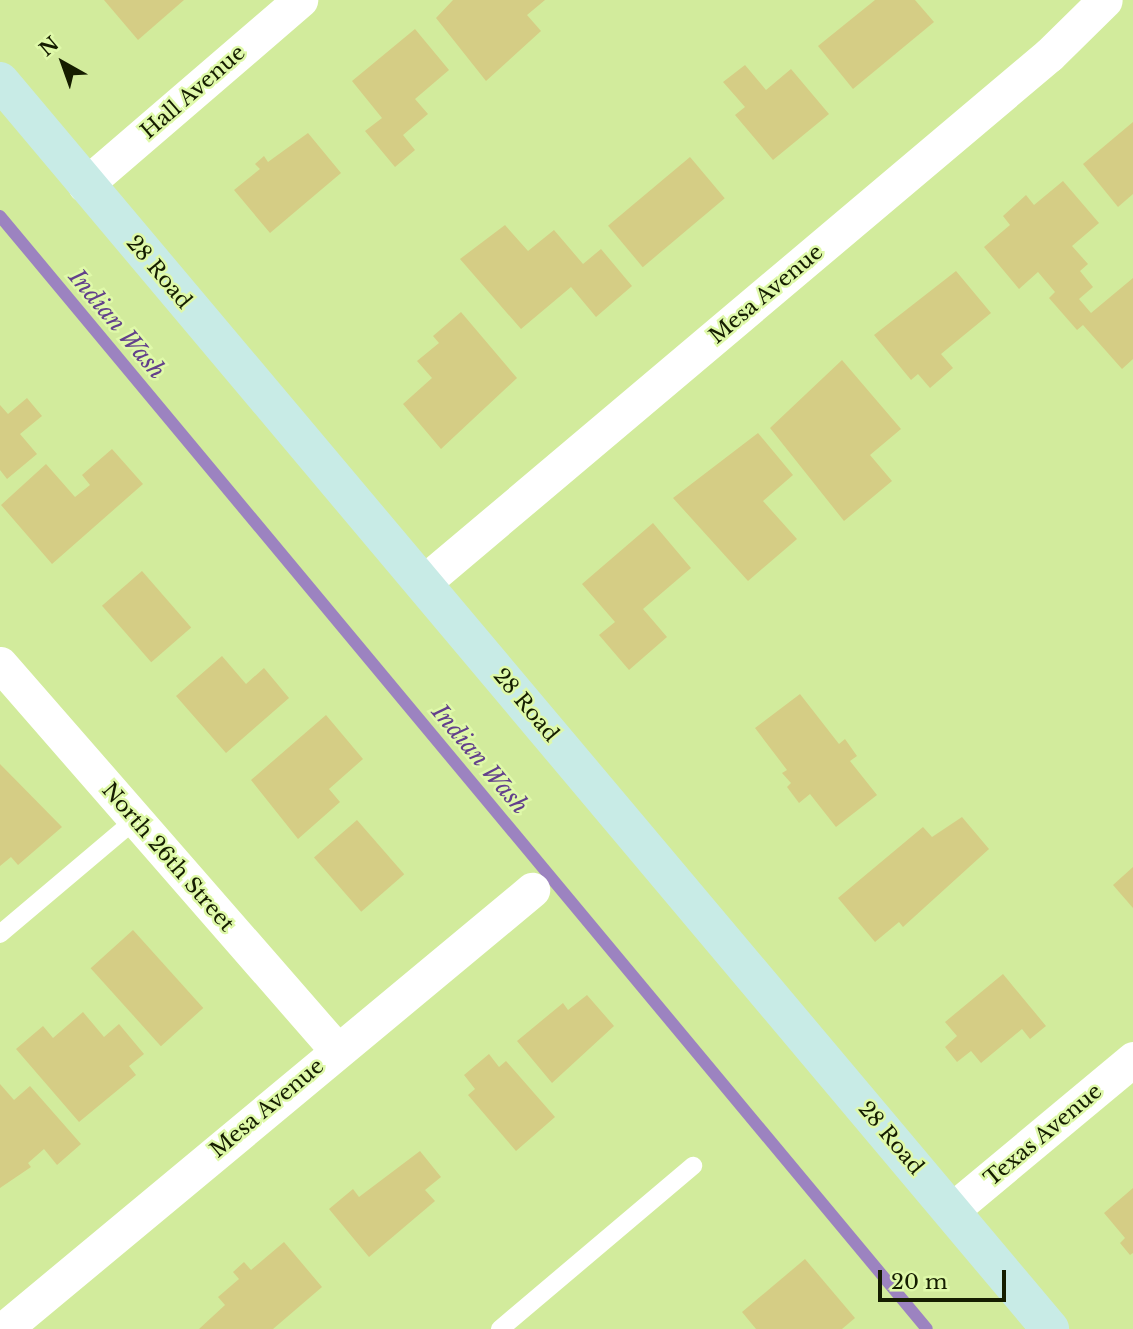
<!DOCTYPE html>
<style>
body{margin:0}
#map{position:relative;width:1133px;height:1329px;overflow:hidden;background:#d2eb9c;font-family:"Libre Baskerville",serif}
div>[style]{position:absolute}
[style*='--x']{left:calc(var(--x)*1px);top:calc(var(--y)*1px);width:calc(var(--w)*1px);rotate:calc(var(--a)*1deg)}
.stream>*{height:12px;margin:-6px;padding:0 6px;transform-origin:6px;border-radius:6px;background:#9c83c0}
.building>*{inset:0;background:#d5cd85;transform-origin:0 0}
.lane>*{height:18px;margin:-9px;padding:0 9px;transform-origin:9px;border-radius:9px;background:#fff}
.street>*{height:35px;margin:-17.5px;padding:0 17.5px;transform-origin:17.5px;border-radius:17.5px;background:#fff}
.secondary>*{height:38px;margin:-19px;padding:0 19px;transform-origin:19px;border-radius:19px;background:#c8ebe6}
span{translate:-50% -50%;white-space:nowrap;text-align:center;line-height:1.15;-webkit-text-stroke:5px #dff9a9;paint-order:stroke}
.street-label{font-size:21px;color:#151d00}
.water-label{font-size:23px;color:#62408b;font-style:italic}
.north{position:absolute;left:28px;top:28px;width:70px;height:70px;-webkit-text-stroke:5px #dff9a9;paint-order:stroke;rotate:320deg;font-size:19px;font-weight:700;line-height:28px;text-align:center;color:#151d00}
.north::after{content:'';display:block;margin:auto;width:24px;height:32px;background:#151d00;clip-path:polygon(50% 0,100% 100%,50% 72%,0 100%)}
.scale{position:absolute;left:878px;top:1270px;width:128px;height:32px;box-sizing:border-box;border:4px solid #151d00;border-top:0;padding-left:9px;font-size:21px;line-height:24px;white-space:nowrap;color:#151d00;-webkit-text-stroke:5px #dff9a9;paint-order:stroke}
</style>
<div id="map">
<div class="stream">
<i style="--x:0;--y:216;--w:1448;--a:50.21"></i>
</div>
<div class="building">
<i style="clip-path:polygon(104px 0,184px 0,138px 40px)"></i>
<i style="clip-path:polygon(453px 0,545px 0,527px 15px,541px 31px,486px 81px,436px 18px)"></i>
<i style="clip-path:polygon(875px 0,915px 0,934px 22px,853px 89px,818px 46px)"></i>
<i style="clip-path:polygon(415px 29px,449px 70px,415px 99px,428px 114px,403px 135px,415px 150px,395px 167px,365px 131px,382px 118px,352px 81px)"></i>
<i style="clip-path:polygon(745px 65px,766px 90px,791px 69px,829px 114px,773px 160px,735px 115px,745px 107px,723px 82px)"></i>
<i style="clip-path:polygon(1133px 122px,1133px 194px,1118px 207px,1083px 164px)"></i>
<i style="clip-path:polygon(308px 133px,341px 173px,270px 233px,234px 190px,260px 169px,255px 164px,264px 156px,268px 162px)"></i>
<i style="left:690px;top:157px;width:54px;height:107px;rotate:50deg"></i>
<i style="clip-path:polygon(1063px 181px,1099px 223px,1072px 246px,1088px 264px,1080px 271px,1093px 287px,1079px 299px,1091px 313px,1133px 278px,1133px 359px,1122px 369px,1083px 325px,1077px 330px,1049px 298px,1055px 292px,1038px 272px,1019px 289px,984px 247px,1010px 225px,1003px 216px,1026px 195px,1034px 205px)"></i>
<i style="clip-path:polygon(505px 225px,528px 251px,554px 230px,583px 264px,601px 249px,632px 286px,596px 317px,571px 287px,521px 329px,460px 259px)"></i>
<i style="clip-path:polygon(956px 271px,991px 313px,941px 354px,953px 368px,930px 388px,918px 374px,911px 380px,874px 335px)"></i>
<i style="clip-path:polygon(461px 312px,517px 378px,441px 449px,403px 404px,432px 378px,417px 361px,439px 343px,433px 336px)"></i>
<i style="clip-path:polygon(842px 360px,901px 429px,870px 455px,892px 481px,844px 521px,770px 428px)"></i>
<i style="clip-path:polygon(27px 398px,42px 416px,20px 434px,37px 454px,7px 479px,0 470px,0 405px,8px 414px)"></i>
<i style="clip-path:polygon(758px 433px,793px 475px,763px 501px,797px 539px,748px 581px,673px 498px)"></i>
<i style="clip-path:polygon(112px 449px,143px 484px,52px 564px,1px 505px,46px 464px,75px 497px,90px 485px,82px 475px)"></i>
<i style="clip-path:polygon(653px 523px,691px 568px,643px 609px,667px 637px,629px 670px,599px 635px,615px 622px,582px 584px)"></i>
<i style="left:142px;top:571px;width:75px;height:53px;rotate:49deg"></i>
<i style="clip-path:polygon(222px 656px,246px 684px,264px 668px,289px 698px,226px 753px,176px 696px)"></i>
<i style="clip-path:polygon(800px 694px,839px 744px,845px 739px,857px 756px,850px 761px,877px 795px,836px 827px,810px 794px,799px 803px,787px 787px,791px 783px,782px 773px,787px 770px,755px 728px)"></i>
<i style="clip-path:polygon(326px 715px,363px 759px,329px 789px,340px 802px,298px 839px,251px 780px)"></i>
<i style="clip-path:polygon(0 764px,62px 827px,18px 865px,11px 857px,0 866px)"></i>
<i style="clip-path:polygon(962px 817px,989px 849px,903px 927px,899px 922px,875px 942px,838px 898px,923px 827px,932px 837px)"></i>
<i style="left:357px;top:820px;width:72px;height:57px;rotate:49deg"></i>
<i style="clip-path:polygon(1133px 867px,1133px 908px,1113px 885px)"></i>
<i style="left:133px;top:930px;width:105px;height:57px;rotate:48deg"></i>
<i style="clip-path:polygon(1003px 974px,1046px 1026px,1030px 1039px,1022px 1029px,981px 1063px,971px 1051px,957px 1062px,945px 1047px,957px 1036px,945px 1022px)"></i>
<i style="clip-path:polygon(587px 995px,614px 1026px,552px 1083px,517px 1041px,563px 1003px,568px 1010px)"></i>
<i style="clip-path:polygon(83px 1012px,104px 1037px,119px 1024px,144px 1054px,129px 1066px,136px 1075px,79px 1122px,16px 1049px,43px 1026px,53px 1038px)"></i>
<i style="clip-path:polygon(489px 1054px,499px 1067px,506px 1061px,555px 1117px,516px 1151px,468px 1095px,475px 1089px,464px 1075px)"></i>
<i style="clip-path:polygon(0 1084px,14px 1100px,30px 1086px,81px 1144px,57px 1165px,44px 1149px,28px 1163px,31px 1167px,0 1188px)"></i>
<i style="clip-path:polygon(420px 1151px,441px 1177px,425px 1190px,435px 1201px,369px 1257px,329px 1209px,353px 1189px,359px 1197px)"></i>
<i style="clip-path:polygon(1133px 1188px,1133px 1253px,1130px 1255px,1120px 1243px,1125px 1238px,1104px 1213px)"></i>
<i style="clip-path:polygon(284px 1242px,322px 1287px,273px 1329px,199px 1329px,225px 1305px,218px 1297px,239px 1279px,233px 1272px,244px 1262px,251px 1270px)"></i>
<i style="clip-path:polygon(805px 1259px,855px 1318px,842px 1329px,756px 1329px,742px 1312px)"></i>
</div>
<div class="lane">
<i style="--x:0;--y:934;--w:178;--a:-40.2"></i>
<i style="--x:500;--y:1329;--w:253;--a:-40.2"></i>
</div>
<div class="street">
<i style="--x:85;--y:185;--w:284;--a:-40.7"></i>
<i style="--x:423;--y:583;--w:819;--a:-40.15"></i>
<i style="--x:1049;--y:55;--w:78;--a:-44.5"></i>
<i style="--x:0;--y:664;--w:511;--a:48.89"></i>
<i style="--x:952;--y:1210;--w:236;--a:-39.8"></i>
<i style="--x:4;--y:1329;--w:687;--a:-39.74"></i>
</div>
<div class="secondary">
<i style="--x:0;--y:81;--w:1631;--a:49.92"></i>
</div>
<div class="street-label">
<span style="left:193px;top:92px;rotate:-41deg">Hall Avenue</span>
<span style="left:159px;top:272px;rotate:50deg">28 Road</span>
<span style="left:766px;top:294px;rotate:-40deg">Mesa Avenue</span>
<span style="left:526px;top:705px;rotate:50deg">28 Road</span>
<span style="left:168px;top:857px;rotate:49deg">North 26th Street</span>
<span style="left:267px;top:1108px;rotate:-40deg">Mesa Avenue</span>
<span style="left:1043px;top:1135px;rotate:-40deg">Texas Avenue</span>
<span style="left:891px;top:1138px;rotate:50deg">28 Road</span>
</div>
<div class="water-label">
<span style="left:117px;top:324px;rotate:50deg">Indian Wash</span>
<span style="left:480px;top:759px;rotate:50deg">Indian Wash</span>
</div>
<div class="north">N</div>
<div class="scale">20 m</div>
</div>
